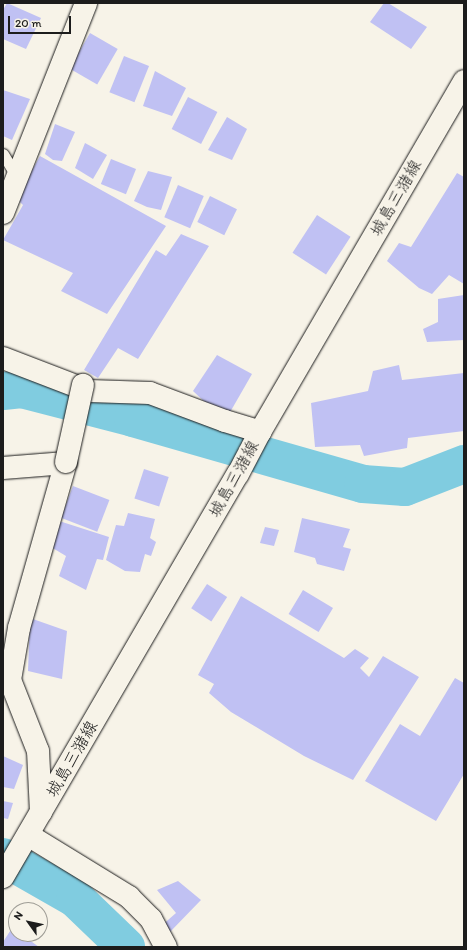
<!DOCTYPE html>
<meta charset="utf-8">
<style>
body{margin:0}
#map{position:relative;width:467px;height:950px;overflow:hidden;background:#f7f3e8;font-family:Itim,"Klee One",sans-serif}
div>[style]{position:absolute}
[style*='--x']{left:calc(var(--x)*1px);top:calc(var(--y)*1px);width:calc(var(--w)*1px);rotate:calc(var(--a)*1deg)}
.river>*{height:38px;margin:-19px;padding:0 19px;transform-origin:19px;border-radius:19px;background:#80cce0}
.building>*{inset:0;background:#c0c1f3;transform-origin:0 0}
.roads{filter:drop-shadow(0 0 1px #1c1c1c) drop-shadow(0 0 1px #1c1c1c)}
.lane>*{height:11px;margin:-5.5px;padding:0 5.5px;transform-origin:5.5px;border-radius:5.5px;background:#f7f3e8}
.street>*{height:22px;margin:-11px;padding:0 11px;transform-origin:11px;border-radius:11px;background:#f7f3e8}
.secondary>*{height:22px;margin:-11px;padding:0 11px;transform-origin:11px;border-radius:11px;background:#f7f3e8}
.bridges{filter:drop-shadow(0 0 1px #1c1c1c) drop-shadow(0 0 1px #1c1c1c)}
.street-bridge>*{height:22px;margin:-11px;padding:0 11px;transform-origin:11px;border-radius:11px;background:#f7f3e8}
span{translate:-50% -50%;white-space:nowrap;text-align:center;line-height:1.15;-webkit-text-stroke:3.5px #f7f3e8;paint-order:stroke}
.street-label{font-size:17px;color:#1c1c1c}
.frame{position:absolute;inset:0;border:4px solid #1c1c1c;pointer-events:none}
.north{position:absolute;left:8px;top:902px;width:40px;height:40px;box-sizing:border-box;background:#f7f3e8;border:1px solid #9f9d96;border-radius:50%;rotate:303deg;font-size:11px;font-weight:700;line-height:16px;text-align:center;color:#1c1c1c}
.north::after{content:'';display:block;margin:auto;width:14px;height:18px;background:#1c1c1c;clip-path:polygon(50% 0,100% 100%,50% 72%,0 100%)}
.scale{position:absolute;left:8px;top:16px;width:63px;height:18px;box-sizing:border-box;border:2px solid #1c1c1c;border-top:0;padding-left:5px;font-size:12px;line-height:14px;white-space:nowrap;color:#1c1c1c;-webkit-text-stroke:3px #f7f3e8;paint-order:stroke}
</style>
<div id="map">
<div class="river">
<i style="--x:3;--y:391;--w:19;--a:-6"></i>
<i style="--x:22;--y:389;--w:115;--a:14.6"></i>
<i style="--x:133;--y:418;--w:239;--a:16"></i>
<i style="--x:363;--y:484;--w:42;--a:4.1"></i>
<i style="--x:405;--y:487;--w:63;--a:-21.3"></i>
<i style="--x:3;--y:857;--w:83;--a:29.7"></i>
<i style="--x:75;--y:898;--w:71;--a:43.9"></i>
</div>
<div class="building">
<i style="clip-path:polygon(7px 3px,41px 18px,26px 49px,3px 39px,3px 10px)"></i>
<i style="clip-path:polygon(384px 3px,388px 3px,427px 27px,411px 49px,370px 22px)"></i>
<i style="left:90px;top:33px;width:32px;height:41px;rotate:30deg"></i>
<i style="left:124px;top:56px;width:27px;height:39px;rotate:22deg"></i>
<i style="clip-path:polygon(155px 71px,186px 88px,172px 116px,143px 106px)"></i>
<i style="clip-path:polygon(3px 90px,30px 99px,12px 140px,3px 136px)"></i>
<i style="left:188px;top:97px;width:33px;height:36px;rotate:27deg"></i>
<i style="clip-path:polygon(227px 117px,247px 129px,232px 160px,208px 150px)"></i>
<i style="clip-path:polygon(55px 124px,75px 132px,62px 161px,53px 160px,45px 154px)"></i>
<i style="clip-path:polygon(85px 143px,107px 155px,93px 179px,75px 168px)"></i>
<i style="clip-path:polygon(40px 156px,166px 226px,107px 314px,61px 291px,73px 273px,3px 240px,23px 205px,16px 198px)"></i>
<i style="left:111px;top:159px;width:27px;height:27px;rotate:22deg"></i>
<i style="clip-path:polygon(148px 171px,172px 177px,161px 210px,147px 207px,134px 201px)"></i>
<i style="clip-path:polygon(457px 173px,464px 177px,464px 284px,449px 275px,432px 294px,419px 288px,387px 261px,399px 243px,411px 247px)"></i>
<i style="left:178px;top:185px;width:28px;height:35px;rotate:23deg"></i>
<i style="left:210px;top:196px;width:30px;height:29px;rotate:26deg"></i>
<i style="left:317px;top:215px;width:40px;height:45px;rotate:33deg"></i>
<i style="clip-path:polygon(181px 234px,209px 246px,138px 359px,118px 348px,98px 378px,84px 370px,156px 250px,166px 256px)"></i>
<i style="clip-path:polygon(464px 295px,464px 340px,427px 342px,423px 329px,438px 322px,438px 299px)"></i>
<i style="clip-path:polygon(217px 355px,252px 374px,225px 421px,193px 391px)"></i>
<i style="clip-path:polygon(399px 365px,402px 380px,464px 373px,464px 431px,408px 438px,407px 448px,364px 456px,360px 445px,315px 447px,311px 403px,368px 391px,373px 371px)"></i>
<i style="left:144px;top:469px;width:26px;height:31px;rotate:18deg"></i>
<i style="left:73px;top:486px;width:39px;height:34px;rotate:21deg"></i>
<i style="clip-path:polygon(128px 513px,155px 519px,150px 538px,156px 542px,151px 556px,145px 554px,140px 572px,125px 571px,106px 560px,116px 525px,124px 526px)"></i>
<i style="clip-path:polygon(302px 518px,350px 529px,343px 547px,351px 549px,344px 571px,317px 564px,315px 558px,294px 552px)"></i>
<i style="clip-path:polygon(56px 520px,109px 537px,103px 560px,97px 559px,86px 590px,59px 576px,66px 556px,46px 544px)"></i>
<i style="clip-path:polygon(265px 527px,279px 530px,274px 546px,260px 543px)"></i>
<i style="left:207px;top:584px;width:24px;height:29px;rotate:33deg"></i>
<i style="left:303px;top:590px;width:35px;height:28px;rotate:31deg"></i>
<i style="clip-path:polygon(241px 596px,344px 658px,355px 649px,369px 658px,360px 668px,369px 677px,383px 656px,419px 677px,353px 780px,304px 756px,231px 712px,209px 693px,214px 684px,198px 675px)"></i>
<i style="clip-path:polygon(30px 618px,67px 631px,62px 679px,28px 671px)"></i>
<i style="clip-path:polygon(455px 678px,464px 683px,464px 774px,436px 821px,365px 781px,400px 724px,420px 736px)"></i>
<i style="clip-path:polygon(3px 756px,23px 765px,14px 789px,3px 787px)"></i>
<i style="clip-path:polygon(3px 801px,13px 803px,8px 819px,3px 818px)"></i>
<i style="clip-path:polygon(178px 881px,201px 900px,169px 933px,160px 927px,176px 913px,157px 890px)"></i>
<i style="clip-path:polygon(12px 928px,16px 930px,16px 934px,21px 934px,39px 947px,3px 947px,3px 942px)"></i>
</div>
<div class="roads">
<div class="lane">
<i style="--x:3;--y:154;--w:27;--a:59"></i>
</div>
<div class="street">
<i style="--x:3;--y:213;--w:226;--a:-68.4"></i>
<i style="--x:3;--y:358;--w:92;--a:21"></i>
<i style="--x:89;--y:391;--w:61;--a:1.9"></i>
<i style="--x:150;--y:393;--w:80;--a:20.5"></i>
<i style="--x:225;--y:421;--w:37;--a:17"></i>
<i style="--x:3;--y:468;--w:63;--a:-4.5"></i>
<i style="--x:41;--y:812;--w:61;--a:-92.8"></i>
<i style="--x:38;--y:751;--w:76;--a:-111.5"></i>
<i style="--x:10;--y:680;--w:53;--a:-80.2"></i>
<i style="--x:19;--y:628;--w:173;--a:-74.2"></i>
<i style="--x:28;--y:835;--w:119;--a:31.5"></i>
<i style="--x:129;--y:897;--w:31;--a:45"></i>
<i style="--x:151;--y:919;--w:32;--a:62"></i>
</div>
<div class="secondary">
<i style="--x:3;--y:877;--w:467;--a:-59.8"></i>
<i style="--x:238;--y:474;--w:47;--a:-62.4"></i>
<i style="--x:260;--y:432;--w:406;--a:-59.8"></i>
</div>
</div>
<div class="bridges">
<div class="street-bridge">
<i style="--x:66;--y:462;--w:79;--a:-77.6"></i>
</div>
</div>
<div class="street-label">
<span style="left:396px;top:198px;rotate:-60deg">城島三潴線</span>
<span style="left:234px;top:479px;rotate:-61deg">城島三潴線</span>
<span style="left:72px;top:759px;rotate:-60deg">城島三潴線</span>
</div>
<div class="frame"></div>
<div class="north">N</div>
<div class="scale">20 m</div>
</div>
